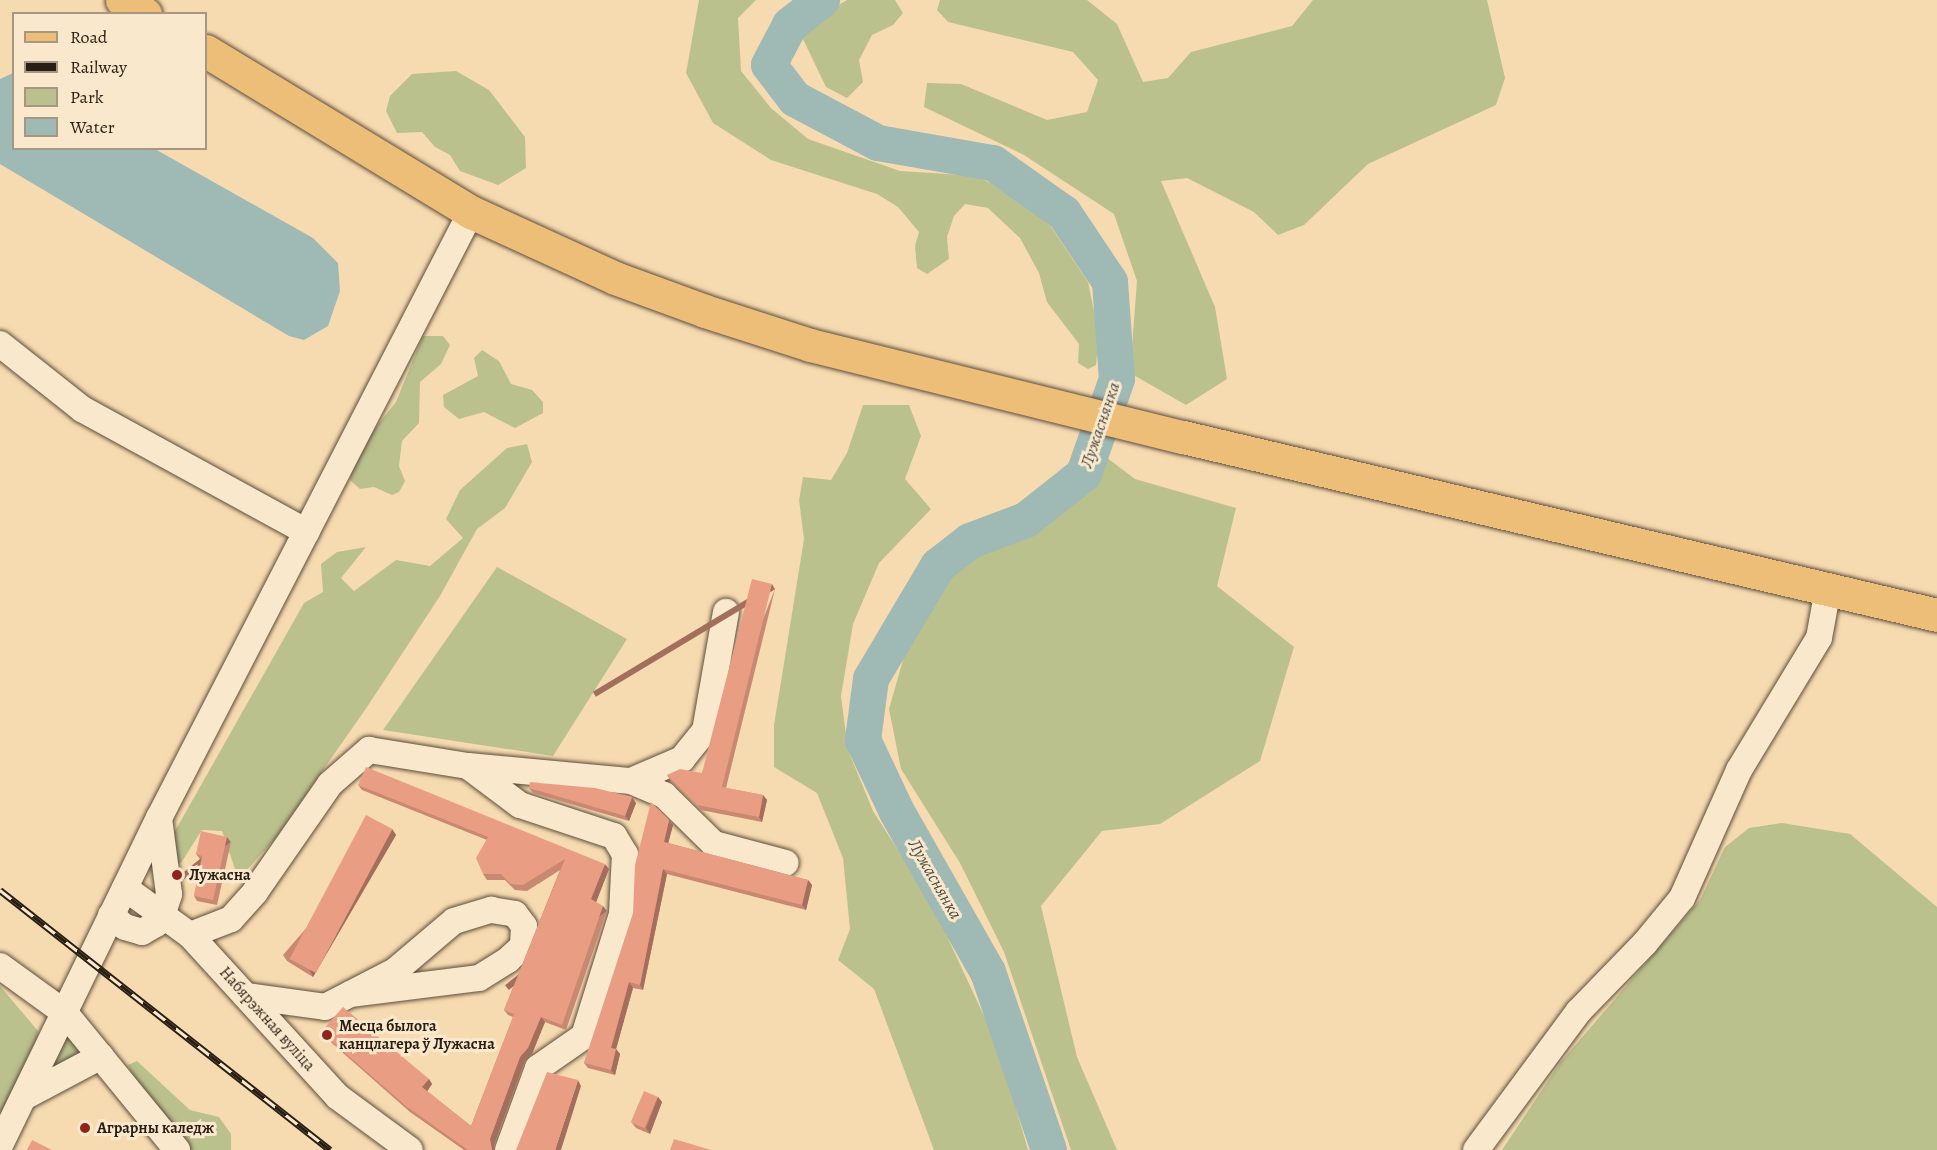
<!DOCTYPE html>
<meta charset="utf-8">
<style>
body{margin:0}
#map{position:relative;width:1937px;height:1150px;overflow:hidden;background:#f7dbb0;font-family:Alegreya,serif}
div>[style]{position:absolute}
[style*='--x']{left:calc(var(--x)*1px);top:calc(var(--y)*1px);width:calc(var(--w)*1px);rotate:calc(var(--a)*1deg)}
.green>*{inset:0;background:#bac18d}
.water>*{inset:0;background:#9fb9b4}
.river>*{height:36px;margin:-18px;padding:0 18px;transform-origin:18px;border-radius:18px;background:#9fb9b4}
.roads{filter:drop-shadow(0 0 2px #5c4d3b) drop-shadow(0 0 2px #5c4d3b)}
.minor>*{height:26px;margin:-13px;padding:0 13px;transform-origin:13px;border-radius:13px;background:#fae8cc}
.major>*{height:33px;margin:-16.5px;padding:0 16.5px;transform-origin:16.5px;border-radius:16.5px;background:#ecbe78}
.rail>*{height:7px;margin-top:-3.5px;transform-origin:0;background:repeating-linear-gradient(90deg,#fae8cc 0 14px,#281e14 0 28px);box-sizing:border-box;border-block:2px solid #281e14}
.wall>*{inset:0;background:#c88872}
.shaded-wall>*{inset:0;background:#a36f5c;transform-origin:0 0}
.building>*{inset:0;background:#e99e84;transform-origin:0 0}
.dots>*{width:16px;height:16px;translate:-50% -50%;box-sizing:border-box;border:3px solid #fae8cc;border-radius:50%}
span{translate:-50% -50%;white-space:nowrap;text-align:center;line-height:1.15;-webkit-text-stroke:6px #fae8cc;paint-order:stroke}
.poi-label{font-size:16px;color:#281e14;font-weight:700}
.left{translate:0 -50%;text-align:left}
.street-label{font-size:16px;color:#281e14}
.water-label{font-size:18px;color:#4c4c44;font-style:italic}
.legend{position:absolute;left:12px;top:12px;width:195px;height:138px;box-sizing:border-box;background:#fae8cc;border:2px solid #a69782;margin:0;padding:8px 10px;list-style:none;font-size:18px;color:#281e14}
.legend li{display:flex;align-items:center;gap:12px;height:30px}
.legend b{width:30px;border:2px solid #a69782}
</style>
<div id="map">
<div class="green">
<i style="clip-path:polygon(699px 0,756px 0,738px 18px,741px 71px,771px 108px,808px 139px,900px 171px,978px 176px,1044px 216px,1088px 282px,1099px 335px,1096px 365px,1088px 369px,1078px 363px,1079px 344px,1047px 302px,1039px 273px,1020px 238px,988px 208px,965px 204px,954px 216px,947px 237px,949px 259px,927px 274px,917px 268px,915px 246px,919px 232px,898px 207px,877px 194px,771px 160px,713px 123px,686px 73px)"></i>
<i style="clip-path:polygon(847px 0,895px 0,903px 13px,893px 25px,872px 35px,859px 60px,863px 82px,847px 98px,826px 87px,802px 37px,812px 21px)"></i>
<i style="clip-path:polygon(940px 0,1087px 0,1117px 24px,1143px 82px,1168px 78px,1191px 52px,1292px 26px,1313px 0,1487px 0,1505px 78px,1496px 105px,1368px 164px,1304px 225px,1278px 235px,1254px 212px,1187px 178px,1161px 181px,1215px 307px,1227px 379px,1186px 405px,1130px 373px,1137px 281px,1114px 214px,1024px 155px,924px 107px,927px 83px,961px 84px,1047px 120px,1087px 112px,1098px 80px,1073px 52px,948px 22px,937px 10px)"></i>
<i style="clip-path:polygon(456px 71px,489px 90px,525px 137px,526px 168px,498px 185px,460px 171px,450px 155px,435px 147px,422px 132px,397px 133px,386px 111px,390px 96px,412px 74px)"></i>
<i style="clip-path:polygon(423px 336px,443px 336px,450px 345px,441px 364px,420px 382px,419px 423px,402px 441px,399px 466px,405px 481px,399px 492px,392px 495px,374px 487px,360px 489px,350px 480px,356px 452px,396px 402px)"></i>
<i style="clip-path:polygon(482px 350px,499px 361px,511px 384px,532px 390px,543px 402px,543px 413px,515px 428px,484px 412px,459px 419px,444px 407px,443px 395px,478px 376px,474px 358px)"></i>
<i style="clip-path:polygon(863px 405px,909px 405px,921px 436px,905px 479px,931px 509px,879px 563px,853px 624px,841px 696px,848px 750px,873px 811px,931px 902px,998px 1046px,1028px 1150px,934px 1150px,874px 989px,838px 960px,850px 929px,843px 858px,817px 793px,774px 767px,774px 725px,804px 539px,799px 500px,803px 477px,831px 480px,847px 453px)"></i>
<i style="clip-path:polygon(527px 444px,532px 462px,505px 508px,477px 529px,440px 596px,367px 707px,275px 839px,245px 872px,235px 869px,222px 831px,202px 830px,181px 863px,170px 866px,166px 847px,304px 603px,323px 592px,321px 564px,337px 552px,366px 547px,341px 578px,354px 591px,396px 560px,430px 566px,463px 538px,446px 519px,460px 490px,507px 448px)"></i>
<i style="clip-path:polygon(1102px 454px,1135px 479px,1236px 508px,1217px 586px,1294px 647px,1260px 761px,1160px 824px,1102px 831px,1041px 906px,1077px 1057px,1117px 1150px,1071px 1150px,1004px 952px,960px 863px,901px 769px,889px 709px,924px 587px,986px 539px,1049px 510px,1073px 490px)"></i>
<i style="clip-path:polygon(497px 567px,627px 639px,553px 756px,383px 730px)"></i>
<i style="clip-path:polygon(1782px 823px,1850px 834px,1937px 907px,1937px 1150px,1502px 1150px,1560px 1063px,1700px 900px,1725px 847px,1749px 828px)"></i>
<i style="clip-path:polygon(0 986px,38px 1031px,34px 1059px,0 1126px)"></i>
<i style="clip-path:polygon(65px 1038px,73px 1038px,87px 1053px,47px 1077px)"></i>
<i style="clip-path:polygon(137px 1061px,190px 1110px,219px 1117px,231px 1134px,231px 1150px,185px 1150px,143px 1094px,128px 1065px)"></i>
</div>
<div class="water">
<i style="clip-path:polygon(13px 73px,14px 148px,155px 149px,313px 238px,338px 263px,340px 291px,328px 326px,304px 340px,289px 336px,0 164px,0 79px)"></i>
</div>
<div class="river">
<i style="--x:822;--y:0;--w:41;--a:142"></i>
<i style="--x:790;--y:25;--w:45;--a:117.7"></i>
<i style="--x:769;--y:65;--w:43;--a:52.6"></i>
<i style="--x:795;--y:99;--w:94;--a:27.9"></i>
<i style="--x:878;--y:143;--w:117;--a:9.9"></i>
<i style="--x:993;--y:163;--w:87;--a:35.2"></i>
<i style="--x:1064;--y:213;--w:83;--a:56.3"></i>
<i style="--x:1110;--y:282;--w:97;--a:85.9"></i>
<i style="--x:1117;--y:379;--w:101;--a:109.2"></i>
<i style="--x:1084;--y:474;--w:74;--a:141.6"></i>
<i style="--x:1026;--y:520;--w:60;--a:159.4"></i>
<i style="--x:970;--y:541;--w:41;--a:142"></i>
<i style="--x:938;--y:566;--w:131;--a:120.7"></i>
<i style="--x:871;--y:679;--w:62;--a:97.5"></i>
<i style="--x:863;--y:740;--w:80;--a:64.7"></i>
<i style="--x:897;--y:812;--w:184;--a:60.4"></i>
<i style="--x:988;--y:972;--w:188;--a:71.1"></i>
</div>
<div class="roads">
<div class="minor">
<i style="--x:0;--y:344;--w:105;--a:38.4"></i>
<i style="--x:82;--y:409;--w:256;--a:28.7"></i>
<i style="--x:468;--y:766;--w:164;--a:5.3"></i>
<i style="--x:631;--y:781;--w:56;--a:-23.3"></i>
<i style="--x:682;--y:759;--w:36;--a:-51"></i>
<i style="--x:705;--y:731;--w:121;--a:-80"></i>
<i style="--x:631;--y:781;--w:36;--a:23"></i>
<i style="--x:664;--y:795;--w:70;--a:44.4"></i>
<i style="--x:714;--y:844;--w:74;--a:14.8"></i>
<i style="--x:125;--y:888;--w:80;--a:35.9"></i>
<i style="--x:190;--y:935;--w:219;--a:47.6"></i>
<i style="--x:338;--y:1097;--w:89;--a:36.4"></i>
<i style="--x:111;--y:915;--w:18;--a:41"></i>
<i style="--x:125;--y:927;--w:18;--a:16"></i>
<i style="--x:142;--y:932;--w:16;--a:-30"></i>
<i style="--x:156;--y:924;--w:10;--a:-53"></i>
<i style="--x:162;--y:916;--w:23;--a:-72"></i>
<i style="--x:169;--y:894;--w:77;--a:-97.5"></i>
<i style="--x:190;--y:935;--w:44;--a:-21.3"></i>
<i style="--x:231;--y:919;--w:36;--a:-48"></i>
<i style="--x:255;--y:892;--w:131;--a:-55.2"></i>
<i style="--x:330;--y:784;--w:52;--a:-41.1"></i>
<i style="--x:369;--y:750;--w:100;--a:9.2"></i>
<i style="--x:468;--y:766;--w:65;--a:36.9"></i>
<i style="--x:520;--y:805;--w:99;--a:18.3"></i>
<i style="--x:614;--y:836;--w:21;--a:59"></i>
<i style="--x:625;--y:854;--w:60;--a:92.9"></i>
<i style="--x:622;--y:914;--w:128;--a:107.3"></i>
<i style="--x:584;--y:1036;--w:56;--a:145.2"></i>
<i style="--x:538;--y:1068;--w:87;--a:110.1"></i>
<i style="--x:0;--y:966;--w:80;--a:35.9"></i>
<i style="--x:65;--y:1013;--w:177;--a:50.7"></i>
<i style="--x:246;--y:996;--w:80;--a:7.9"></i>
<i style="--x:325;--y:1007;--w:79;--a:-27.2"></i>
<i style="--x:395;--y:971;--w:77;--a:-40.3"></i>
<i style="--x:454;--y:921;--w:39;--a:-17"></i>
<i style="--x:491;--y:910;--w:24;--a:9"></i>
<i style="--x:515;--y:914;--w:15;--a:53"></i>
<i style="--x:524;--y:926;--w:20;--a:93"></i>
<i style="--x:523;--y:946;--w:21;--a:137"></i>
<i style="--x:508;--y:960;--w:34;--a:148"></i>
<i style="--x:479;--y:978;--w:129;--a:172.9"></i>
<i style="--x:24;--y:1097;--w:87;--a:-28"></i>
<i style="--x:0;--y:1145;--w:364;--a:-64.1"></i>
<i style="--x:159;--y:818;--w:682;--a:-62.76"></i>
<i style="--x:1476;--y:1150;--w:172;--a:-53.5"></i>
<i style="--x:1578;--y:1012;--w:96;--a:-45.8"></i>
<i style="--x:1645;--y:943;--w:58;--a:-50.6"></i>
<i style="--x:1682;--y:898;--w:140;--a:-66"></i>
<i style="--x:1739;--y:770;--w:154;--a:-58.8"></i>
<i style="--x:1819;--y:638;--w:50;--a:-79.6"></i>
</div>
<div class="major">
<i style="--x:122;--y:0;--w:27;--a:31"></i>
<i style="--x:206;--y:51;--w:310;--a:31.3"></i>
<i style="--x:471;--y:212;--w:158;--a:24.6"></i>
<i style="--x:615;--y:278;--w:96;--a:20.1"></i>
<i style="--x:705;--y:311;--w:110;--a:17.9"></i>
<i style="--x:810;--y:345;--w:384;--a:13.9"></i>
<i style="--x:1183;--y:437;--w:775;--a:13.28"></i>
</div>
</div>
<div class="rail">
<i style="--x:0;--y:890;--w:420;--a:38.2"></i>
</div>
<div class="wall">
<i style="clip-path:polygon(775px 589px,726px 788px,763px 795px,767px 800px,762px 822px,701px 810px,670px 780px,667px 775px,702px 773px)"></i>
<i style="clip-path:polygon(358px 785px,609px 869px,596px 902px,607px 911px,566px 1030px,545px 1022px,532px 1054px,524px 1063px,494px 1145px,495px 1150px,464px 1150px,410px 1112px,325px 1037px,321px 1032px,429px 1079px,432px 1084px,427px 1091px,471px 1126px,513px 1017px,508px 1015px,504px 1010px,560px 870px,527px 891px,515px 890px,505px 880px,487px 880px,483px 874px,487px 840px,362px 790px)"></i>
<i style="clip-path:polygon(529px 788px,636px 803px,629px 821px,533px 793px)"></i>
<i style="clip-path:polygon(669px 820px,673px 825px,668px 843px,808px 880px,812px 885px,806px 910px,667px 874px,643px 990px,633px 988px,616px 1049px,620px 1054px,615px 1075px,588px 1068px,584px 1063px)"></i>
<i style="clip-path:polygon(392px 829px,396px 835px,313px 977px,287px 961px,283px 955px)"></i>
<i style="clip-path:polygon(231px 842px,217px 905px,197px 901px,194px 896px,202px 860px,200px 859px,196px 854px)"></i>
<i style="clip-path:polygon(658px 1097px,662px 1102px,650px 1134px,636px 1128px,632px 1123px)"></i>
</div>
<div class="shaded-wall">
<i style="left:772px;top:584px;width:6px;height:209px;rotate:59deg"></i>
<i style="clip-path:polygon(763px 795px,767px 800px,762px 822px,759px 817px)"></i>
<i style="clip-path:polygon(632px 797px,636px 803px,629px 821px,625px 816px)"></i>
<i style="clip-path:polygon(669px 820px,673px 825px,667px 848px,664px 842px)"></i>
<i style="clip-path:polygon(392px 829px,396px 835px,313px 977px,310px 971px)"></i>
<i style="left:227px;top:837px;width:6px;height:65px;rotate:51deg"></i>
<i style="clip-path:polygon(605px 864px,609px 869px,595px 905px,591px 899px)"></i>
<i style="clip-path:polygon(663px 869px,667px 874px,643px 990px,640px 985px)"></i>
<i style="clip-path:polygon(808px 880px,812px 885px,806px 910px,802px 905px)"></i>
<i style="left:603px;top:906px;width:6px;height:126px;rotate:51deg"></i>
<i style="clip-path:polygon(629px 982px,633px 988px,615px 1053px,611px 1048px)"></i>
<i style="clip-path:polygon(541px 1017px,545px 1022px,532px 1054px,524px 1063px,494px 1145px,495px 1150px,492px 1150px,490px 1139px,520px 1057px)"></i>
<i style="clip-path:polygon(616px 1049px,620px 1054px,615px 1075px,611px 1070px)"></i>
<i style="clip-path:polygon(429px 1079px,432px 1084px,426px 1093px,422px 1087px)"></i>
<i style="clip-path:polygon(578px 1080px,581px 1086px,561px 1150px,555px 1150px)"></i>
<i style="clip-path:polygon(658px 1097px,662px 1102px,650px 1134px,646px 1128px)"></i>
</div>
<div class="building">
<i style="clip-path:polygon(752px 579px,772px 584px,722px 787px,763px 795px,759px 817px,697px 805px,667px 775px,680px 769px,702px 773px)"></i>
<i style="clip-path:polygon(366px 767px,605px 864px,591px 899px,603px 906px,562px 1025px,541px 1017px,528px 1048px,520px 1057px,490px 1139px,492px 1150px,468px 1150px,406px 1106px,321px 1032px,343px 1007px,429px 1079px,422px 1087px,471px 1126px,514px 1014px,504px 1010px,565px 859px,523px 885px,511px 884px,501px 874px,483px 874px,476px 858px,488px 837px,358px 785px)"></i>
<i style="clip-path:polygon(530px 782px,595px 788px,632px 797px,625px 816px,529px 788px)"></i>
<i style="clip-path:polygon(651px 802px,669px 820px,664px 842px,808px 880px,802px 905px,663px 869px,640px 985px,629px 982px,611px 1048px,616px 1049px,611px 1070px,584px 1063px,633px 913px,635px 865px)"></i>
<i style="left:366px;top:815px;width:30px;height:163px;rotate:28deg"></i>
<i style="clip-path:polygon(201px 831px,227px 837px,213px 900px,194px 896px,202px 856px,196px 854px)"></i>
<i style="clip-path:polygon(547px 1072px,578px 1080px,555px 1150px,516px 1150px)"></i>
<i style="left:644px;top:1091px;width:15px;height:34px;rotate:23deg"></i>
<i style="clip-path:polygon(674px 1139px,711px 1150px,670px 1150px)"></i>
<i style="clip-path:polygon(32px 1140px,52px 1150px,27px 1150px)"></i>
</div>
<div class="dots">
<i style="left:177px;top:875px;background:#8f2418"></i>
<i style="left:327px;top:1035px;background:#8f2418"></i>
<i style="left:85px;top:1128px;background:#8f2418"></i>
</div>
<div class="poi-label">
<span class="left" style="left:189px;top:875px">Лужасна</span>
<span class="left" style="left:339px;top:1035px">Месца былога<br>канцлагера ў Лужасна</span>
<span class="left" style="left:97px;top:1128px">Аграрны каледж</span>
</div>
<div class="street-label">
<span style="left:267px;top:1019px;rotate:48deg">Набярэжная вуліца</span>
</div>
<div class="water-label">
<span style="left:1100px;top:425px;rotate:-71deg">Лужаснянка</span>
<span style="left:935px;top:879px;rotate:60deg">Лужаснянка</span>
</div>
<ul class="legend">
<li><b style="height:8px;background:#ecbe78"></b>Road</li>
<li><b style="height:8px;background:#281e14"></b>Railway</li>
<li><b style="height:16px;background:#bac18d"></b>Park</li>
<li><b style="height:16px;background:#9fb9b4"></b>Water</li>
</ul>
</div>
